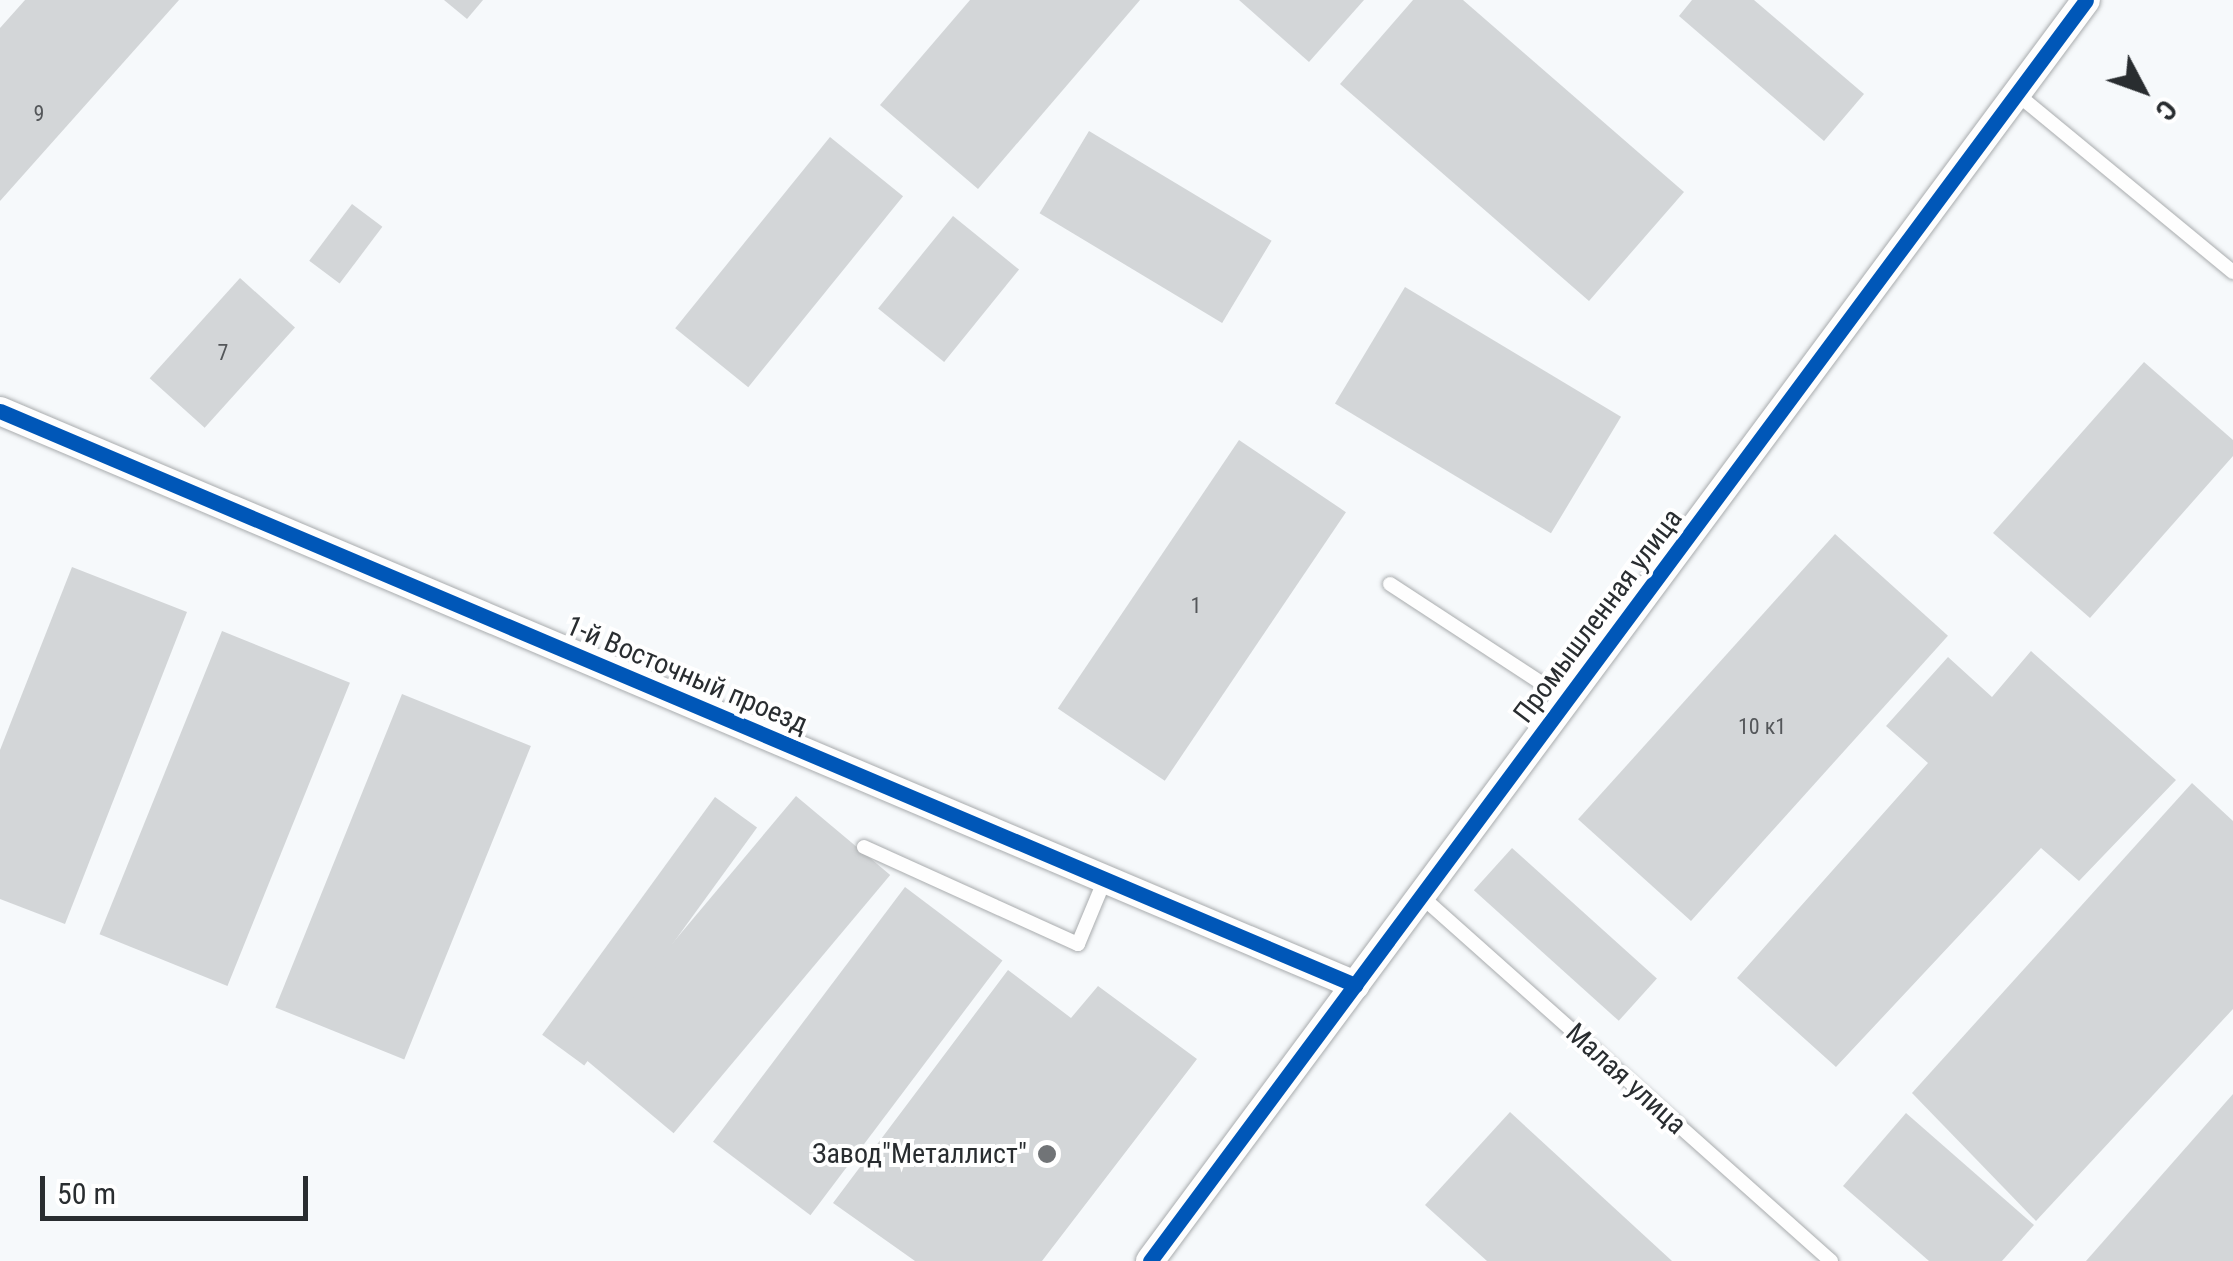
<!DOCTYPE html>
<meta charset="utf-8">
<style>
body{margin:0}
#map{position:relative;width:2233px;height:1261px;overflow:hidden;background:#f6f9fb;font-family:"Roboto Condensed",sans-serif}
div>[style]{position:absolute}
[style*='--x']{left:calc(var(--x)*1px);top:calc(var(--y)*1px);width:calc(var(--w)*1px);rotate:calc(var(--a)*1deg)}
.building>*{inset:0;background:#d3d6d8;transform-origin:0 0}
.roads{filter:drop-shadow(0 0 2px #a9acae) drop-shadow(0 0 2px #a9acae)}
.service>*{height:14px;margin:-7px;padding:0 7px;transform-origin:7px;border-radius:7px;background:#fefefe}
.minor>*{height:28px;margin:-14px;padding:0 14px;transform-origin:14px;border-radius:14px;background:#fefefe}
.cycleway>*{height:15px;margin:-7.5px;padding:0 7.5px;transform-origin:7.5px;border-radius:7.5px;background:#0057b8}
.dots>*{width:28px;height:28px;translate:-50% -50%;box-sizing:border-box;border:5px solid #fff;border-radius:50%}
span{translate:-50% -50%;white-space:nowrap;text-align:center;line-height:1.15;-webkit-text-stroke:8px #fff;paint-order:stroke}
.number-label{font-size:22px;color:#54575a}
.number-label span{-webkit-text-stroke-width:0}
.street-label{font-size:28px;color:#292d30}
.poi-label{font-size:28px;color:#292d30}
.right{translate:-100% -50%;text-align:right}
.north{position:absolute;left:2093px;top:40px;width:100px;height:100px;-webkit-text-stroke:8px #fff;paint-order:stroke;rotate:131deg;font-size:28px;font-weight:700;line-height:40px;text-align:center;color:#292d30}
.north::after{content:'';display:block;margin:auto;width:35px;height:45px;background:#292d30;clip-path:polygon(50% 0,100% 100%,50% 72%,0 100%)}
.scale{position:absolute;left:40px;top:1176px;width:268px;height:45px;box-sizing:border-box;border:5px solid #292d30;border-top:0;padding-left:12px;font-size:30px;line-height:35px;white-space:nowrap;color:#292d30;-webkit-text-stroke:8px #fff;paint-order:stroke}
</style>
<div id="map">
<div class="building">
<i style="clip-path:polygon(25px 0,179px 0,0 201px,0 28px)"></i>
<i style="clip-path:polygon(444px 0,483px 0,467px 19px)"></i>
<i style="clip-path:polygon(970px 0,1140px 0,978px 189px,880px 105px)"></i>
<i style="clip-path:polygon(1239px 0,1364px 0,1309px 62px)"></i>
<i style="clip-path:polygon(1413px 0,1463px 0,1684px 192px,1589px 301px,1340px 84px)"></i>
<i style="clip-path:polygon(1692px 0,1754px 0,1864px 94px,1824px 141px,1679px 16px)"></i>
<i style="left:1089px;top:131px;width:213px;height:96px;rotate:31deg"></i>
<i style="left:830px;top:137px;width:94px;height:246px;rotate:39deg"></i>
<i style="left:352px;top:204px;width:38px;height:71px;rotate:37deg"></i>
<i style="left:953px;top:216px;width:85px;height:119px;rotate:39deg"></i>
<i style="left:240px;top:278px;width:74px;height:135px;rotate:42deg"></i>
<i style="left:1405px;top:287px;width:252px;height:136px;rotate:31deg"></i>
<i style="clip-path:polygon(2144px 362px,2233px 440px,2233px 456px,2090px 618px,1993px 533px)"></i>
<i style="left:1239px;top:440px;width:129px;height:324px;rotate:34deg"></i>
<i style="left:1835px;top:534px;width:152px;height:384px;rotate:42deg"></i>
<i style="clip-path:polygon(72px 567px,187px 612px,65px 924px,0 899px,0 750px)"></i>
<i style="left:222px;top:631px;width:138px;height:327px;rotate:22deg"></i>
<i style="clip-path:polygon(2031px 651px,2176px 780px,2079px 881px,2041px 848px,1836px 1067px,1737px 978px,1928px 763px,1886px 726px,1948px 657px,1992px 697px)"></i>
<i style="left:402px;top:694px;width:139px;height:338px;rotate:22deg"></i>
<i style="clip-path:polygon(2192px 783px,2233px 821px,2233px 1009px,2036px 1221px,1912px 1093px)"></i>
<i style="left:796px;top:796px;width:123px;height:337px;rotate:40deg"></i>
<i style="left:715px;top:797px;width:52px;height:294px;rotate:36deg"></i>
<i style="left:1512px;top:848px;width:195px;height:57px;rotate:42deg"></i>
<i style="left:905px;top:887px;width:122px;height:319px;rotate:37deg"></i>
<i style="clip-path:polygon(1008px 970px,1071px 1018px,1098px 986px,1197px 1059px,1042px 1261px,915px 1261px,833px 1203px)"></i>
<i style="clip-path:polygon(2233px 1094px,2233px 1261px,2086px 1261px)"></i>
<i style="clip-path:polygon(1510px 1112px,1672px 1261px,1487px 1261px,1425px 1205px)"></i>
<i style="clip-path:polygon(1906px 1113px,2034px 1225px,2002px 1261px,1929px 1261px,1843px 1186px)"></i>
</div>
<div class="roads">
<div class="service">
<i style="--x:2017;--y:94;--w:280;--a:39.5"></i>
<i style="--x:1390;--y:584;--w:212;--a:33.2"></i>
<i style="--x:864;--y:847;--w:235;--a:24.4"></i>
<i style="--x:1078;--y:944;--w:70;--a:-67.4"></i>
<i style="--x:1421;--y:896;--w:549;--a:41.68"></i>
</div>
<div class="minor">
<i style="--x:0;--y:411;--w:1472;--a:22.96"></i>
<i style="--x:1150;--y:1261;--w:1570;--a:-53.41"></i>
</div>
</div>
<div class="cycleway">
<i style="--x:0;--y:411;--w:1472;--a:22.96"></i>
<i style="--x:1150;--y:1261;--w:1570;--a:-53.41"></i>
</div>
<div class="dots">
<i style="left:1047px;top:1154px;background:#717477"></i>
</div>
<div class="number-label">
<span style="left:39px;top:114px">9</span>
<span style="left:223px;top:353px">7</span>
<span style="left:1196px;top:606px">1</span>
<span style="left:1762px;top:727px">10 к1</span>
</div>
<div class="street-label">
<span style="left:1598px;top:616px;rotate:-53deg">Промышленная улица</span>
<span style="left:687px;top:675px;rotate:23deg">1-й Восточный проезд</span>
<span style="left:1626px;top:1079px;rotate:42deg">Малая улица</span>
</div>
<div class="poi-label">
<span class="right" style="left:1027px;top:1154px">Завод"Металлист"</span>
</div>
<div class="north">С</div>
<div class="scale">50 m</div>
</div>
